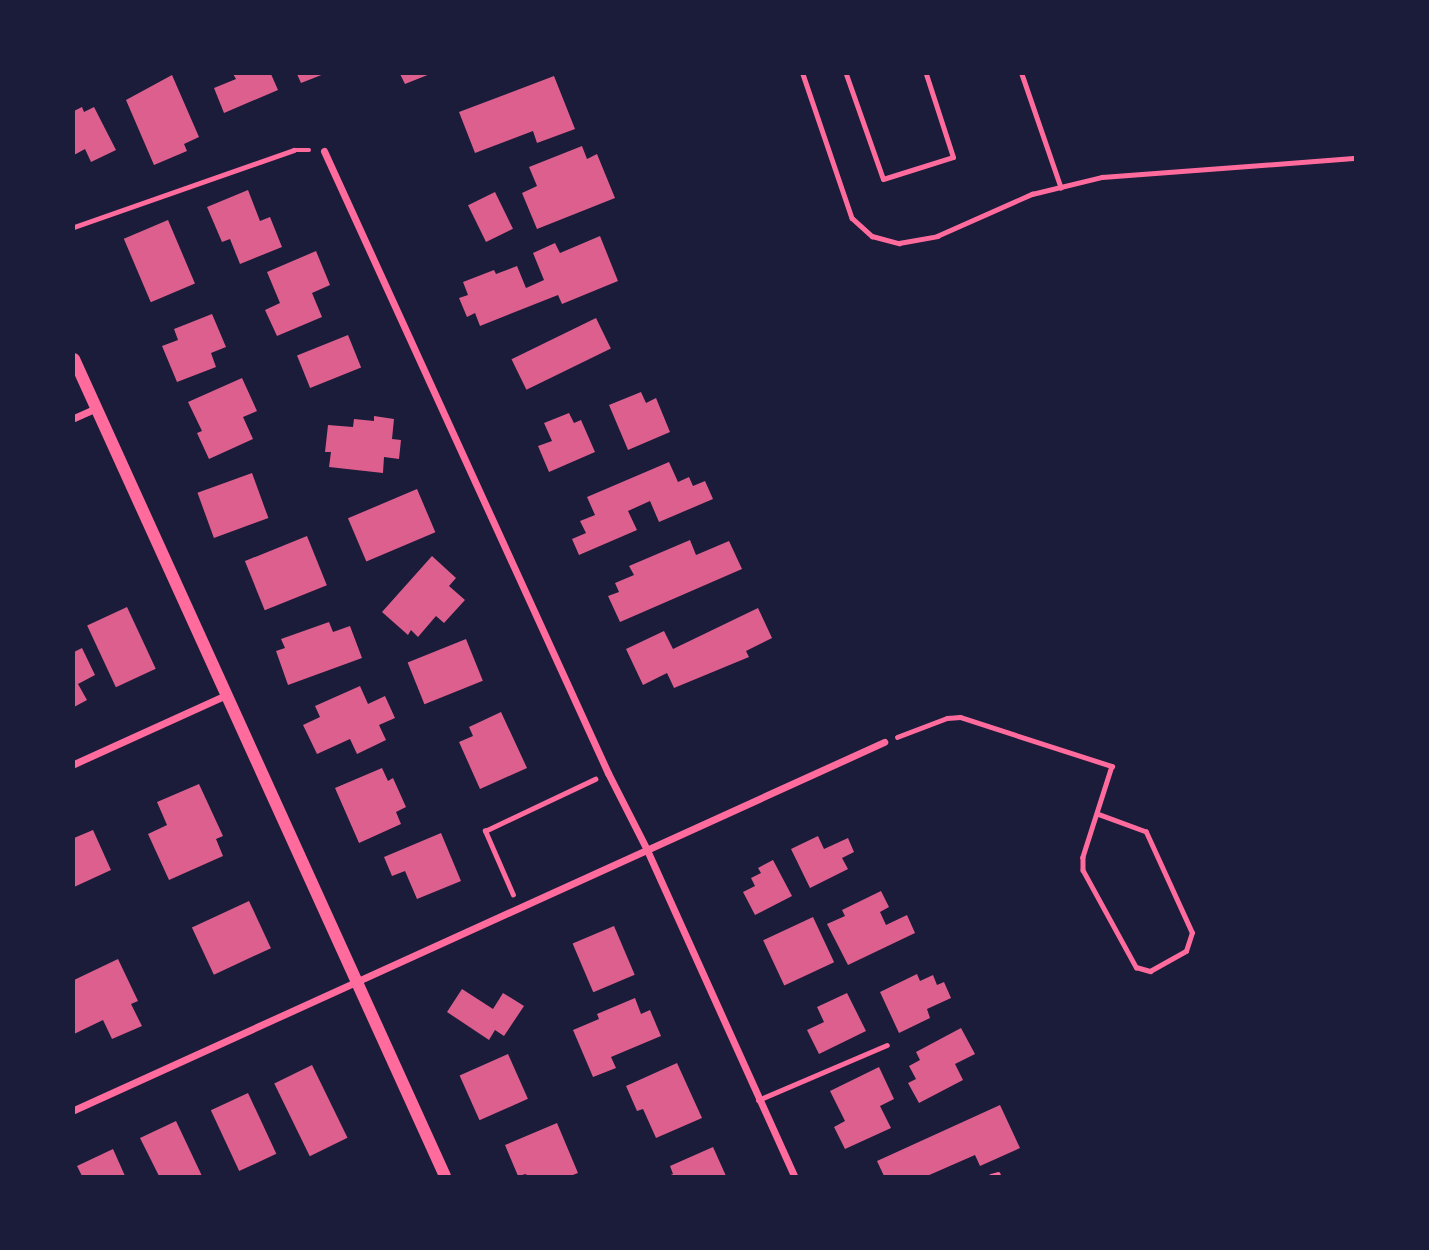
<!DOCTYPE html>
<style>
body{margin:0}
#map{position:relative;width:1429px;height:1250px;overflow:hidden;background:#1b1b3a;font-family:"Sofia Sans Condensed",sans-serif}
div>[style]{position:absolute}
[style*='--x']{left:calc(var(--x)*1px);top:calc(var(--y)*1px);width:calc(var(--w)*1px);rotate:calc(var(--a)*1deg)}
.building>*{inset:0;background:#dd5f8e;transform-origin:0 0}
.path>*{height:4.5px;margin:-2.25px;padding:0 2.25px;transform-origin:2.25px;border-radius:2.25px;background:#ff6b9d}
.service>*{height:5px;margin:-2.5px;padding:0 2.5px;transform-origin:2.5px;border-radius:2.5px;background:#ff6b9d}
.minor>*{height:7px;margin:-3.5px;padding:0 3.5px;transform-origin:3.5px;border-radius:3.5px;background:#ff6b9d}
.tertiary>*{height:12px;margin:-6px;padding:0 6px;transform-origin:6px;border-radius:6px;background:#ff6b9d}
span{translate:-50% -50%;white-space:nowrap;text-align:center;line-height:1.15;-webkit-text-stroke:7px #1b1b3a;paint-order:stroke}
.frame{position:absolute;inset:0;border:75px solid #1b1b3a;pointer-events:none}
</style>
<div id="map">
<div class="building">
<i style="clip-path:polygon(233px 74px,271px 74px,278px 90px,224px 113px,214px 88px,236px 79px)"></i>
<i style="clip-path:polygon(297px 74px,324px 74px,301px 83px)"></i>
<i style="clip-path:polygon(400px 74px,430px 74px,405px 84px)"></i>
<i style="clip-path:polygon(172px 75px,199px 137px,184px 144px,187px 151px,154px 165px,126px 100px)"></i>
<i style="clip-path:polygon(554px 76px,575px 129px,537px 143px,533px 131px,475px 153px,459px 112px)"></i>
<i style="clip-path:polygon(82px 107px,84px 112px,94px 107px,116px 150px,91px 162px,85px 149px,74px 155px,74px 111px)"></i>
<i style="clip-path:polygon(582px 146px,587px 159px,597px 154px,615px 198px,537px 229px,522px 193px,537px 186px,529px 167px)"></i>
<i style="clip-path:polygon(248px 190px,260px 221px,270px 217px,282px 247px,240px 264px,230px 239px,222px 242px,207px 207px)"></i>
<i style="left:495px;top:192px;width:41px;height:30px;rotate:64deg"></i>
<i style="left:168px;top:220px;width:69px;height:48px;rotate:67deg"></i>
<i style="clip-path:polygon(600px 236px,618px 281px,562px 304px,558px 295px,480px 326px,475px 313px,467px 317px,459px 298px,468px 295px,463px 282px,494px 270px,496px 274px,517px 266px,526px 288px,544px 280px,533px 253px,555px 243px,560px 253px)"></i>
<i style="clip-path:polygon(316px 251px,330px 285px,312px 293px,322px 317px,277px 336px,265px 310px,280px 303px,267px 272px)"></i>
<i style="clip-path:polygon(212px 314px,226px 347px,211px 353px,216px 367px,177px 382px,162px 346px,178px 340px,174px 329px)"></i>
<i style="left:596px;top:318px;width:34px;height:94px;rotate:64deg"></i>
<i style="left:348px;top:335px;width:35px;height:55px;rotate:68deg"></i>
<i style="clip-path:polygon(242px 378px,257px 411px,243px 417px,253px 439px,209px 459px,197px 433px,202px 431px,188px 402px)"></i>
<i style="clip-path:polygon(641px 392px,646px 403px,656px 398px,670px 432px,628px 450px,609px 405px)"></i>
<i style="clip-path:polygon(569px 413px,574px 423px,581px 420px,595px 452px,549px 472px,538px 446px,552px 441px,544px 423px)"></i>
<i style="clip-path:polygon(374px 416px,394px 419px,392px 439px,401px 440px,399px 459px,384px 457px,383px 473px,329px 467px,331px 452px,325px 452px,328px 425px,353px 427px,354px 419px,374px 421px)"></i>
<i style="clip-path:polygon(669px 462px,678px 482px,689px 477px,693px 486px,705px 481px,713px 499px,659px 522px,650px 501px,628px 511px,637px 530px,579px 555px,572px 539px,586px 533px,580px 521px,595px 515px,587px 497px)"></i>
<i style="left:252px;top:473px;width:48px;height:58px;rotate:70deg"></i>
<i style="left:417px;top:489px;width:47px;height:75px;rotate:67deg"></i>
<i style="left:307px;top:536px;width:53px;height:67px;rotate:68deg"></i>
<i style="clip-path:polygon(690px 540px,696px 555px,729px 541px,742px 569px,620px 622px,608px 596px,619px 592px,615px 583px,634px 575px,629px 566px)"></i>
<i style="clip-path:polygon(432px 556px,456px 578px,449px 586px,465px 600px,444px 623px,436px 616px,418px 637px,411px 630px,408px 635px,382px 612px)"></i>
<i style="left:127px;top:607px;width:68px;height:44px;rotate:65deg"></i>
<i style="clip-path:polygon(758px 608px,772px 638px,746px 651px,749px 657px,674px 688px,667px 673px,643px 685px,626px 649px,664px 631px,673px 649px)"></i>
<i style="clip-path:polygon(329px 622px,333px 632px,350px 626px,362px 658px,288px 685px,276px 651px,285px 648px,281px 639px)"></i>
<i style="left:466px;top:639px;width:45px;height:63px;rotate:68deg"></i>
<i style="clip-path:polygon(82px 648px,95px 675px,78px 684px,87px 700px,74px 707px,74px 652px)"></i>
<i style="clip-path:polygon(360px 686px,368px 704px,385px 696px,395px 718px,379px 725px,386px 740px,357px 754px,350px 739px,317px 754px,303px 725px,320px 717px,315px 706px)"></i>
<i style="clip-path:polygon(501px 712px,527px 768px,480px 789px,459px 742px,473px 736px,469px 727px)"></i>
<i style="clip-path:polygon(382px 768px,388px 781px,393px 778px,406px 807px,396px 812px,401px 824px,359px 843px,335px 788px)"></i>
<i style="clip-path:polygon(199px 784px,223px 836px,216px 839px,223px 856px,169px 880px,148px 834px,167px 825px,157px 802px)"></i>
<i style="clip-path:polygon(93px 830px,111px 870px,74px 887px,74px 838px)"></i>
<i style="clip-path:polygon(441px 833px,461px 881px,417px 899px,405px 871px,392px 876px,384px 857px)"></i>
<i style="clip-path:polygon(818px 836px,824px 849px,848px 838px,854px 852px,842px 858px,848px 869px,810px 888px,791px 849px)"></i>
<i style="clip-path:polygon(773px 860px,792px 896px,755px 915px,743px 892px,755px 886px,751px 878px,761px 873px,758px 868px)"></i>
<i style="clip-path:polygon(881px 891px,889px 907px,880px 912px,886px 925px,907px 915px,915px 933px,848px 965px,827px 924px,845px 916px,842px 910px)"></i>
<i style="left:249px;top:901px;width:52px;height:63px;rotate:65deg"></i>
<i style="left:813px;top:917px;width:50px;height:55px;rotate:65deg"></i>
<i style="left:614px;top:926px;width:53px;height:45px;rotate:67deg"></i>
<i style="clip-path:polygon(118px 959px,138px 1001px,131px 1004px,142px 1026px,112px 1039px,103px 1020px,74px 1034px,74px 980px)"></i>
<i style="clip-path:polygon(917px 974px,920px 981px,933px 975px,937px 985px,944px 982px,951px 998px,927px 1009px,930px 1018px,899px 1033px,880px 992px)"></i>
<i style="clip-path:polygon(462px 989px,493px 1009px,503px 993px,524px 1006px,504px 1036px,495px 1030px,489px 1040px,447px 1012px)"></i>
<i style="clip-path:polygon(847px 993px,866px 1031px,819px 1054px,807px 1030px,824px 1022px,817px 1007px)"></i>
<i style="clip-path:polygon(635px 998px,641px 1014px,650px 1010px,661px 1036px,611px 1057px,616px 1068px,593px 1077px,573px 1030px,599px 1019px,597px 1014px)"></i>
<i style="clip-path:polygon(961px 1028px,975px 1054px,955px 1064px,963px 1080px,919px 1103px,908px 1083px,916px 1079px,909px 1066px,920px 1060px,916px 1052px)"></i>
<i style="left:508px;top:1054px;width:49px;height:53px;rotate:66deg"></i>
<i style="clip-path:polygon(677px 1063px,702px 1118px,656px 1138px,643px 1109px,637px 1111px,626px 1086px)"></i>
<i style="left:312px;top:1065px;width:81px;height:42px;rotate:64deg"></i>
<i style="clip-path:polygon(879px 1067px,894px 1099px,880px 1106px,891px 1128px,845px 1149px,834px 1127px,845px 1121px,830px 1091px)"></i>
<i style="left:248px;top:1093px;width:67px;height:41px;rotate:65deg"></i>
<i style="clip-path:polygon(1000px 1105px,1020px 1148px,980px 1166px,975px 1155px,927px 1176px,884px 1176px,877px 1161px)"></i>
<i style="clip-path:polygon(176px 1121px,202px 1176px,159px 1176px,140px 1138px)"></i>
<i style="clip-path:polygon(557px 1123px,578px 1173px,570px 1176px,527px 1176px,526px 1174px,518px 1176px,505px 1145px)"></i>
<i style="clip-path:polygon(713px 1147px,726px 1176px,668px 1176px,673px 1174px,670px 1166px)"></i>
<i style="clip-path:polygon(113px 1149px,125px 1176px,82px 1176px,77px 1166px)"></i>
</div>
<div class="path">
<i style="--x:803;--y:74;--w:152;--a:71.2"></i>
<i style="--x:852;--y:218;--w:27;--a:42"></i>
<i style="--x:872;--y:236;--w:28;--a:15"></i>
<i style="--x:899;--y:243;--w:39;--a:-10"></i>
<i style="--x:937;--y:236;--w:104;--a:-23.9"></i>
<i style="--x:1032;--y:194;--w:72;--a:-13.7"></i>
<i style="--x:1102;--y:177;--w:255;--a:-4.3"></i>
<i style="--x:1022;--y:74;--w:120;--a:71"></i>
<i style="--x:74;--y:227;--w:233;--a:-19.3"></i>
<i style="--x:294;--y:150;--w:15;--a:0"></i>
<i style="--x:897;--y:737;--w:53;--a:-20.8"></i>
<i style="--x:947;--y:718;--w:13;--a:-4"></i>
<i style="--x:960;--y:717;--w:160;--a:17.9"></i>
<i style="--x:1112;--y:766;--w:96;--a:107.7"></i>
<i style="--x:1083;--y:857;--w:13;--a:90"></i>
<i style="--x:1083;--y:870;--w:111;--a:61.3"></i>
<i style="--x:1136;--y:967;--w:15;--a:16"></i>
<i style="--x:1150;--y:971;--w:41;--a:-29.1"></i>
<i style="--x:1186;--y:951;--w:19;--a:-72"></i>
<i style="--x:1192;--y:933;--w:111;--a:-114.5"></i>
<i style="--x:1146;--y:832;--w:52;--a:-159.8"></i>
<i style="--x:513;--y:895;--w:70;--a:-113.6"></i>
<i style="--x:485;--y:831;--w:122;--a:-25.3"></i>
</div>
<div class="service">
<i style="--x:846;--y:74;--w:111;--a:70.6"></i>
<i style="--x:883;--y:179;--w:73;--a:-17.4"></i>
<i style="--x:953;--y:157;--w:87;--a:-108"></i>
<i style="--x:758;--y:1100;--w:140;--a:-23.1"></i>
<i style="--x:991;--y:1176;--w:7;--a:-16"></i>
</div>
<div class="minor">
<i style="--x:324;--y:151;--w:684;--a:65.46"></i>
<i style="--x:608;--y:773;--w:86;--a:63.1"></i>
<i style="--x:647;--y:850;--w:358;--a:65.7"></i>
<i style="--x:74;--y:418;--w:24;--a:-24"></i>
<i style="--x:74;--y:764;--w:167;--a:-24.4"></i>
<i style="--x:74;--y:1110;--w:890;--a:-24.43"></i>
</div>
<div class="tertiary">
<i style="--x:74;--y:359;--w:897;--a:65.58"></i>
</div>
<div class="frame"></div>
</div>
